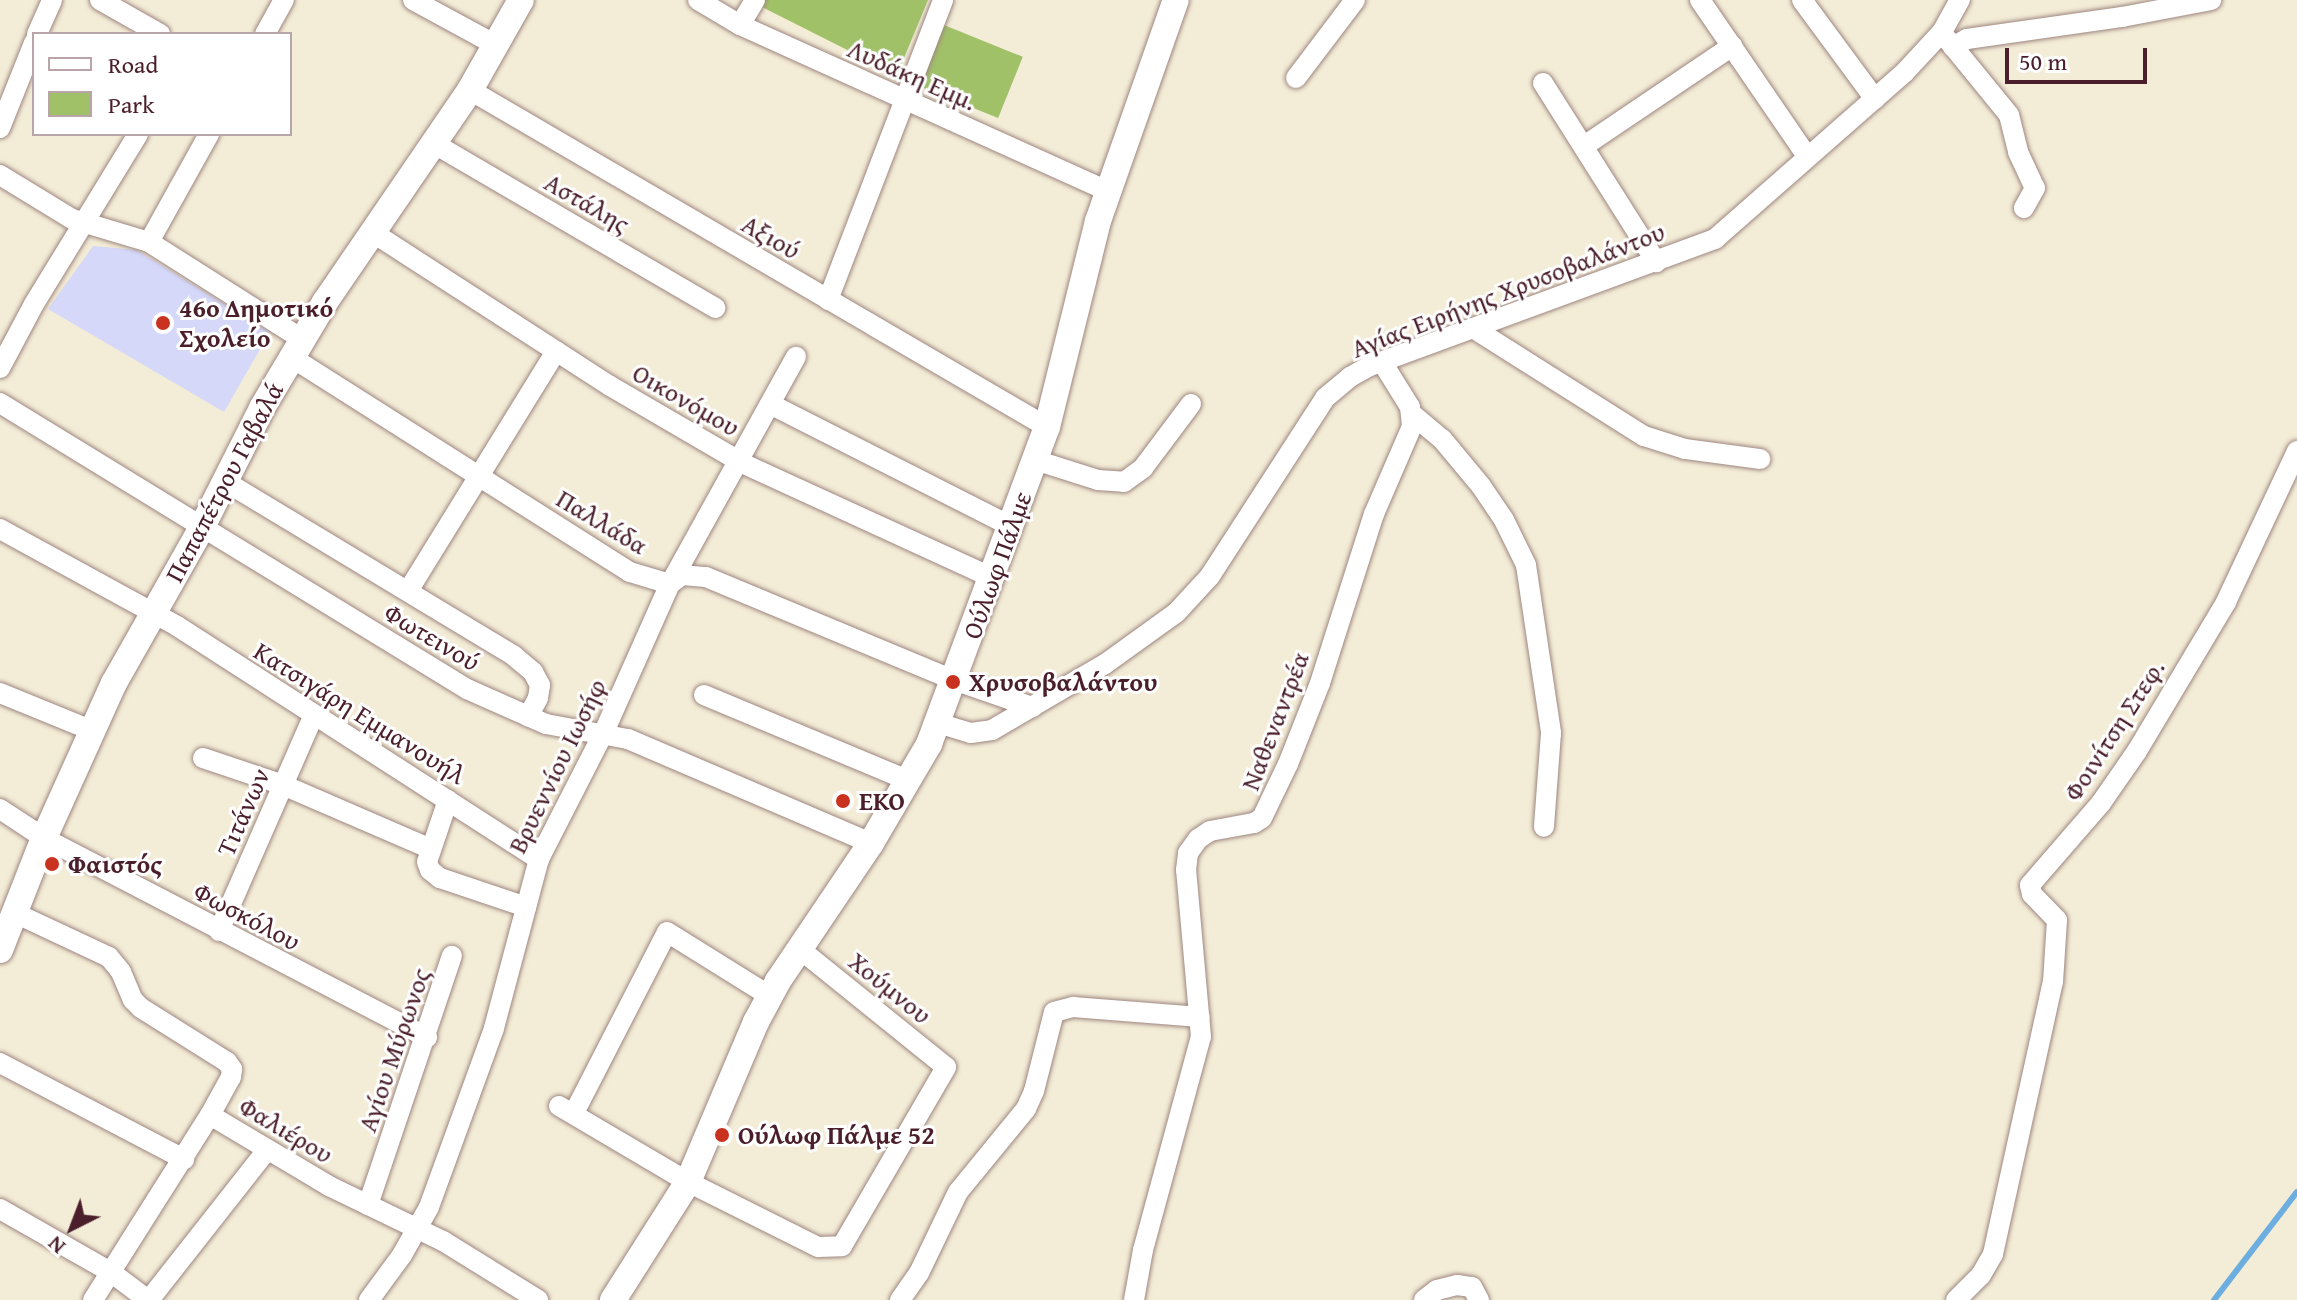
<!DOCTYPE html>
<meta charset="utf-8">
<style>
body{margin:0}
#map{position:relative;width:2297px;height:1300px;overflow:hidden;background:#f3ecd6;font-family:"Gentium Book Plus",serif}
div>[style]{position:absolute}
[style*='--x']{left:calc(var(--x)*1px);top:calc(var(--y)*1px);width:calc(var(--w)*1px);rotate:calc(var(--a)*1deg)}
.built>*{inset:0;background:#d5d8f9}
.green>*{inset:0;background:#a1c169;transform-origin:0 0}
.stream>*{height:6px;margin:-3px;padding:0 3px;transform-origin:3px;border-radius:3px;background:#6caee0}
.roads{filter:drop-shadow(0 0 2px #9e8680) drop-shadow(0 0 2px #9e8680)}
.street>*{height:20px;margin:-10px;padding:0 10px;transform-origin:10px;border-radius:10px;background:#fff}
.secondary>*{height:26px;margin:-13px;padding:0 13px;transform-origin:13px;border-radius:13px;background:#fff}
.dots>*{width:22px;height:22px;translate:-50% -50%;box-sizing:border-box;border:4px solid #fff;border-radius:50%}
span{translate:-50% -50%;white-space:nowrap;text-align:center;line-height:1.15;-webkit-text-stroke:6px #fff;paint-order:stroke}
.street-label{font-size:26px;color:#4a1f2b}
.poi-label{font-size:26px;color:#4a1f2b;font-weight:700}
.left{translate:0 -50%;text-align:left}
.legend{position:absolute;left:32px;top:32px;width:260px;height:104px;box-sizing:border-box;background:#fff;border:2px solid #b7a5aa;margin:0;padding:10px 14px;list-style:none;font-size:24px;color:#4a1f2b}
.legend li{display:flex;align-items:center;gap:16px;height:40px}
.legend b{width:40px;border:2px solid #b7a5aa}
.north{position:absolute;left:32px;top:1188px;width:80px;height:80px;-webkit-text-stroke:6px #fff;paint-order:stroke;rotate:222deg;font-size:22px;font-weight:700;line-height:32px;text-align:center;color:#4a1f2b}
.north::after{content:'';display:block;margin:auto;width:28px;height:36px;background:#4a1f2b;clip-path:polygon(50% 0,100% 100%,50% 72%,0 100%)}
.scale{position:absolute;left:2005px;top:48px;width:142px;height:36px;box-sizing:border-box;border:4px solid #4a1f2b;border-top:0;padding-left:10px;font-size:24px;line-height:28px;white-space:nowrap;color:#4a1f2b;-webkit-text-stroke:6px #fff;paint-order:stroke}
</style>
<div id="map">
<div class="built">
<i style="clip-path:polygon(93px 246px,137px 250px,270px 332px,224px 412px,48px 309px)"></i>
</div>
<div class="green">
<i style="clip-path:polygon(764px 0,928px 0,897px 75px,760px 6px)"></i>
<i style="left:944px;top:25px;width:85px;height:66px;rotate:22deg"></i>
</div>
<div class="stream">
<i style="--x:2214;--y:1300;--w:136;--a:-52.5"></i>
</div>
<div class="roads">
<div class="street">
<i style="--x:100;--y:0;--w:69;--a:29.5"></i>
<i style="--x:413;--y:0;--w:94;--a:28.5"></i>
<i style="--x:698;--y:0;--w:49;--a:30.8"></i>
<i style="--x:740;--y:25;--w:404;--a:24.3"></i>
<i style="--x:1700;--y:0;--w:189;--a:55.6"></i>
<i style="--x:1802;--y:0;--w:123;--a:53.6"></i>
<i style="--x:740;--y:25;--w:29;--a:-59"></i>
<i style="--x:37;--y:34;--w:37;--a:-66"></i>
<i style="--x:265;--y:34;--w:39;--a:-61"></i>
<i style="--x:1947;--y:39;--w:98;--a:50.8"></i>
<i style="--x:2009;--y:115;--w:38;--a:76"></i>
<i style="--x:2018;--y:152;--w:40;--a:65"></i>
<i style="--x:2035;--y:188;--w:23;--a:119"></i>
<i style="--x:1953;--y:47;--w:16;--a:-30"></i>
<i style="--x:1967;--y:39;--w:157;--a:-8.1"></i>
<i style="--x:2122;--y:17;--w:91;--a:-10.8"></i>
<i style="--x:1296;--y:78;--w:98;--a:-52.9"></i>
<i style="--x:1543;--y:83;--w:212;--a:57.7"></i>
<i style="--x:470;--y:90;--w:668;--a:30.29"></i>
<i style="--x:0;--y:128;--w:92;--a:-68.2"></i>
<i style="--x:433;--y:143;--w:327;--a:30.3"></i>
<i style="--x:1584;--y:146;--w:179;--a:-34"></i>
<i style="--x:0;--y:175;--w:84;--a:31.4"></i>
<i style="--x:72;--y:219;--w:80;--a:16.6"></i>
<i style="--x:149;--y:242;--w:181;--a:32.4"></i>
<i style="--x:372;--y:232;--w:283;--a:32.9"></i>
<i style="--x:610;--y:386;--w:155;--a:30.2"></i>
<i style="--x:744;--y:464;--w:274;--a:24.6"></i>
<i style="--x:149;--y:242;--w:124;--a:-60.9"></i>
<i style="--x:828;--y:300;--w:321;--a:-69"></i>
<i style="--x:1473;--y:328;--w:202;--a:32.3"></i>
<i style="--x:1644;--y:436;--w:43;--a:17.6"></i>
<i style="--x:1685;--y:449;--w:76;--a:7.6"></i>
<i style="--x:291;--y:357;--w:401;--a:32.4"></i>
<i style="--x:630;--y:572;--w:42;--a:16.7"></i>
<i style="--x:670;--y:584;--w:15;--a:-37"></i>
<i style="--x:682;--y:575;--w:24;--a:5"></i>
<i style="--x:706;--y:577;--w:269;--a:22.6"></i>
<i style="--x:954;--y:680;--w:83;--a:19.1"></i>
<i style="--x:0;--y:368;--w:72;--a:-62"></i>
<i style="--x:34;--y:304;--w:199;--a:-58.5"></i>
<i style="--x:0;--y:403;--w:548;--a:31.48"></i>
<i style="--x:467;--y:689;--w:86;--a:23.9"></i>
<i style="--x:546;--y:724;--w:83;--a:10.4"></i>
<i style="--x:628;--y:739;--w:264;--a:23.2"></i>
<i style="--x:770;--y:404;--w:271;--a:26.9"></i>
<i style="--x:1413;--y:415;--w:38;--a:40"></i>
<i style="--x:1442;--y:439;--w:61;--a:50.3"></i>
<i style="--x:1481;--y:486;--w:41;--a:55.9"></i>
<i style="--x:1504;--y:520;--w:50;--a:63.9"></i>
<i style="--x:1526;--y:565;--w:170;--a:81.5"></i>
<i style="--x:1551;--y:733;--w:94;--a:94.3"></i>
<i style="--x:1035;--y:460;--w:66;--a:17.6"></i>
<i style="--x:1098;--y:480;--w:26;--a:4"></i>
<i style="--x:1124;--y:482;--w:24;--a:-36"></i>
<i style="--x:1143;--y:468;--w:80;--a:-53.1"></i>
<i style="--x:226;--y:482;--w:336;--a:31.1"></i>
<i style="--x:514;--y:656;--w:25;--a:40"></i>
<i style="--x:533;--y:672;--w:15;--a:62"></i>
<i style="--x:540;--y:685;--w:13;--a:99"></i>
<i style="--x:538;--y:698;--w:21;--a:118"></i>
<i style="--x:0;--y:529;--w:202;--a:28.7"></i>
<i style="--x:177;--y:626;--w:431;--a:32.8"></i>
<i style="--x:408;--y:591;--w:282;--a:-58.3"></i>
<i style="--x:0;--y:693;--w:100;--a:22.2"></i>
<i style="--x:704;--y:695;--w:223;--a:22.7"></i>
<i style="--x:938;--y:723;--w:34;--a:17"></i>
<i style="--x:971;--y:733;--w:21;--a:-8"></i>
<i style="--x:992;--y:730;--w:131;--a:-30.3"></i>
<i style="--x:1105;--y:664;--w:87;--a:-35.7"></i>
<i style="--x:1176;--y:613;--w:50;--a:-47.4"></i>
<i style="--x:1210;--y:576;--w:212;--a:-57.1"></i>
<i style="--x:1325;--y:398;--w:33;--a:-40"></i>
<i style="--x:1350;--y:377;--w:23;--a:-29"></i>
<i style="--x:1370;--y:366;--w:368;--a:-20.2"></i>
<i style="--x:1715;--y:239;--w:252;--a:-41.3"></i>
<i style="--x:1904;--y:73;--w:56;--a:-47.2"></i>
<i style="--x:1942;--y:32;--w:37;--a:-61"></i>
<i style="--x:203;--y:758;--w:84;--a:18.6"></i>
<i style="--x:283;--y:785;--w:161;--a:23.4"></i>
<i style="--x:448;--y:800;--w:65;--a:108.7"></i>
<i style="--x:427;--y:862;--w:9;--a:69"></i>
<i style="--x:430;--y:870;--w:13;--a:39"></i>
<i style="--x:440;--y:878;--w:91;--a:18.6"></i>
<i style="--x:0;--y:809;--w:53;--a:33.4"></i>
<i style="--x:44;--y:838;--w:432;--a:27.5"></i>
<i style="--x:15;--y:913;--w:104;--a:25.1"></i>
<i style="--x:109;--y:957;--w:19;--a:51"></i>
<i style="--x:121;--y:972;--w:30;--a:67"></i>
<i style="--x:133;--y:1000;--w:11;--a:45"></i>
<i style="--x:141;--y:1008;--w:102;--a:32.1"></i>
<i style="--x:227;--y:1062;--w:9;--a:54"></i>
<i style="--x:232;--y:1069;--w:8;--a:97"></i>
<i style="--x:231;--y:1077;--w:43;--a:118.9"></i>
<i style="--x:210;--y:1115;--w:139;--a:30.8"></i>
<i style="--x:329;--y:1186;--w:127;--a:25.8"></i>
<i style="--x:443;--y:1241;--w:112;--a:31.8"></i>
<i style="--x:219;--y:931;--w:236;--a:-66.3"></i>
<i style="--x:0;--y:1063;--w:208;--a:27.6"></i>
<i style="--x:559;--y:1106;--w:150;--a:30.5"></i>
<i style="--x:688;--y:1182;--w:145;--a:26.6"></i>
<i style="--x:818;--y:1247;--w:24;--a:-2"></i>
<i style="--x:842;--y:1246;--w:207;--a:-59.8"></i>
<i style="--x:946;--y:1067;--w:188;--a:-141.1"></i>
<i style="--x:574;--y:1113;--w:203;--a:-62.8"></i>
<i style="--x:667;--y:932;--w:121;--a:31.9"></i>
<i style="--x:368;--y:1205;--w:263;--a:-71.4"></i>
<i style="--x:0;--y:1209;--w:129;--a:29.7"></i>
<i style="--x:112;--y:1273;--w:45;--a:36.9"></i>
<i style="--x:93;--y:1300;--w:219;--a:-57.7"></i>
<i style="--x:149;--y:1300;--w:191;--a:-51.8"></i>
<i style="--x:369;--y:1300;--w:56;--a:-53.7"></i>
<i style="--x:402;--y:1255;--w:55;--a:-60.6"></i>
<i style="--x:429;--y:1207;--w:190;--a:-70"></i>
<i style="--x:494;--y:1028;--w:175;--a:-75.1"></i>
<i style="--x:539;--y:859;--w:143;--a:-62.9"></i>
<i style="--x:604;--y:732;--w:162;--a:-66"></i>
<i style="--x:670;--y:584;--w:260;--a:-61"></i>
<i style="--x:900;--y:1300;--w:33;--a:-55"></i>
<i style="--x:919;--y:1273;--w:90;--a:-64.3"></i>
<i style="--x:958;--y:1192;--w:107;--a:-50.7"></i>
<i style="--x:1026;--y:1109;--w:20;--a:-66"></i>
<i style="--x:1034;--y:1091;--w:81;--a:-75.8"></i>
<i style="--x:1054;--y:1012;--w:20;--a:-15"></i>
<i style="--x:1073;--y:1007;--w:127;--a:4.5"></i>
<i style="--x:1134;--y:1300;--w:51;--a:-79.8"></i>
<i style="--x:1143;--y:1250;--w:221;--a:-74.8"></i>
<i style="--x:1201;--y:1037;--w:168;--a:-95.1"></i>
<i style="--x:1186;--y:870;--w:17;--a:-83"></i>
<i style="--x:1188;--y:853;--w:17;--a:-54"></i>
<i style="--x:1198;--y:839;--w:14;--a:-34"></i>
<i style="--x:1210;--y:831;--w:45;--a:-10.3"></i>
<i style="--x:1254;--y:823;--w:9;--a:-32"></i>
<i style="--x:1262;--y:818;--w:60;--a:-64.3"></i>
<i style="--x:1288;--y:764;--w:87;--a:-68.4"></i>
<i style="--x:1320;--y:683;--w:177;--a:-72.3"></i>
<i style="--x:1374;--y:514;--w:96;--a:-66.6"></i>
<i style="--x:1412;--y:426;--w:19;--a:-96"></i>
<i style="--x:1410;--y:407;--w:53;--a:-121.9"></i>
<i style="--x:1424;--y:1300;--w:16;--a:-38"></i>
<i style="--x:1437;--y:1290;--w:21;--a:-14"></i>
<i style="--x:1457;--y:1285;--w:15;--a:8"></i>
<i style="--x:1472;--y:1287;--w:15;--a:62"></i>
<i style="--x:1956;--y:1300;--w:35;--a:-45"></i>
<i style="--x:1981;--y:1275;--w:24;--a:-60"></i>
<i style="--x:1993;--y:1254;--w:279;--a:-77.6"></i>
<i style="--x:2053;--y:982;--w:62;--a:-86.3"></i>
<i style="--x:2057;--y:920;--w:36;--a:-134"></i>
<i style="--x:2032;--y:894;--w:9;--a:-103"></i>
<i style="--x:2030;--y:885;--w:108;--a:-49.1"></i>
<i style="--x:2101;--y:803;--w:63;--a:-55.3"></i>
<i style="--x:2137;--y:751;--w:174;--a:-59.1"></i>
<i style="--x:2226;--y:602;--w:167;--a:-64.8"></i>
</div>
<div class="secondary">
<i style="--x:0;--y:950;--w:120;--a:-68.6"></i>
<i style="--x:44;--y:838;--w:170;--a:-65.7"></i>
<i style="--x:114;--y:683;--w:177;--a:-60.5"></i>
<i style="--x:201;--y:529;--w:136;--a:-63.2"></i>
<i style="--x:262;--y:408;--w:123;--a:-59.3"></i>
<i style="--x:325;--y:302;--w:257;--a:-55.6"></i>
<i style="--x:470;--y:90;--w:103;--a:-60.5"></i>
<i style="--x:613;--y:1300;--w:140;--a:-57.6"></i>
<i style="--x:688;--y:1182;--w:174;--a:-67"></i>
<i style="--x:756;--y:1022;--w:47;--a:-61.8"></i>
<i style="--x:778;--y:981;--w:166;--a:-56"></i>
<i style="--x:871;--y:843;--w:115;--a:-59.6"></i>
<i style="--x:929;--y:744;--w:338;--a:-69.6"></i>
<i style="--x:1047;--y:427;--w:212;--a:-76.1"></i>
<i style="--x:1098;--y:221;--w:234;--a:-70.6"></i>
</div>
</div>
<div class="dots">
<i style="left:163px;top:323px;background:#c8321e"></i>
<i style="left:953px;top:682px;background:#c8321e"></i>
<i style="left:843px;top:801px;background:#c8321e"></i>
<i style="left:52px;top:864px;background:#c8321e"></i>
<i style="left:722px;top:1135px;background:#c8321e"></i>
</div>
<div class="street-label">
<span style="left:912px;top:75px;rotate:24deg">Λυδάκη Εμμ.</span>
<span style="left:587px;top:203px;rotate:30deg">Αστάλης</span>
<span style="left:771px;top:237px;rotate:30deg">Αξιού</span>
<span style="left:1508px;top:290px;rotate:-21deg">Αγίας Ειρήνης Χρυσοβαλάντου</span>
<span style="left:686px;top:400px;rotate:30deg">Οικονόμου</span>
<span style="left:224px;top:482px;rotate:-62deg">Παπαπέτρου Γαβαλά</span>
<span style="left:602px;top:522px;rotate:31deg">Παλλάδα</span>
<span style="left:997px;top:565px;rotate:-70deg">Ούλωφ Πάλμε</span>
<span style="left:432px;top:637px;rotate:31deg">Φωτεινού</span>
<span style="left:360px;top:713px;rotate:32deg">Κατσιγάρη Εμμανουήλ</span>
<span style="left:1275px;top:721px;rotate:-69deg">Ναθεναντρέα</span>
<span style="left:2114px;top:730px;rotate:-57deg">Φοινίτση Στεφ.</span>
<span style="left:557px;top:766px;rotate:-64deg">Βρυεννίου Ιωσήφ</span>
<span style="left:243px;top:812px;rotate:-66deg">Τιτάνων</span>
<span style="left:247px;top:916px;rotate:28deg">Φωσκόλου</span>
<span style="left:890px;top:988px;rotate:39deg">Χούμνου</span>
<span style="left:394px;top:1050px;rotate:-71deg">Αγίου Μύρωνος</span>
<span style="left:286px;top:1130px;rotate:31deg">Φαλιέρου</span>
</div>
<div class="poi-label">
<span class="left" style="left:179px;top:323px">46ο Δημοτικό<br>Σχολείο</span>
<span class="left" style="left:969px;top:682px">Χρυσοβαλάντου</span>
<span class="left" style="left:859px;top:801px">EKO</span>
<span class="left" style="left:68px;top:864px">Φαιστός</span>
<span class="left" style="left:738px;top:1135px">Ούλωφ Πάλμε 52</span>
</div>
<ul class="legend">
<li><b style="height:10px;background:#fff"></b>Road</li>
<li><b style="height:22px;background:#a1c169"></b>Park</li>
</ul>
<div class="north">N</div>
<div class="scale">50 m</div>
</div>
